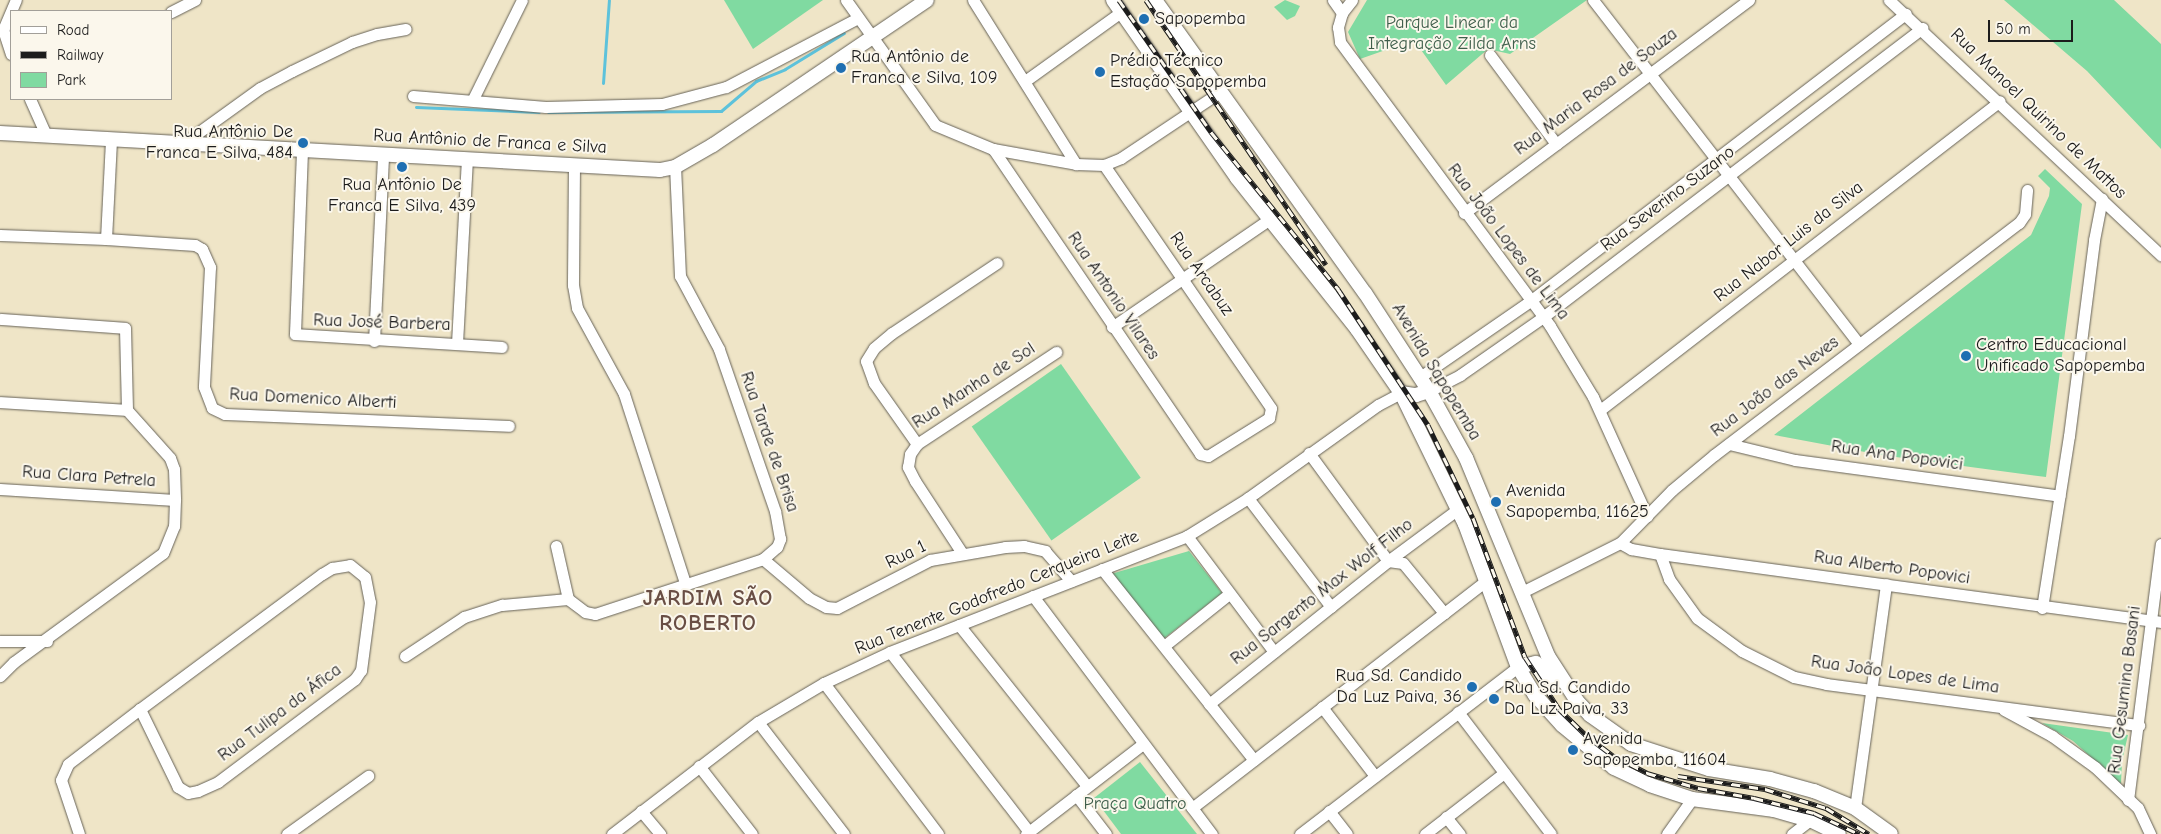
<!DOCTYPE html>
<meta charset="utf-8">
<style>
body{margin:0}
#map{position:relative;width:2161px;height:834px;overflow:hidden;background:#efe5c7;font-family:"Comic Neue",sans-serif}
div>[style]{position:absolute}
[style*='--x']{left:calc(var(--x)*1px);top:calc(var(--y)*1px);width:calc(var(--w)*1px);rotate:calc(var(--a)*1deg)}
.green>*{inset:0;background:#80daa1;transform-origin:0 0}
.stream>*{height:3px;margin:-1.5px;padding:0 1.5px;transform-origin:1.5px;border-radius:1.5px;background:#5dc2db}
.roads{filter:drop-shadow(0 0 1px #666258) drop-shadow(0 0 1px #666258)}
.minor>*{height:11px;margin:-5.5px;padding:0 5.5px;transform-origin:5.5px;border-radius:5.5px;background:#fff}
.major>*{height:14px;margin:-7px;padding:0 7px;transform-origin:7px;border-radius:7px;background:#fff}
.rail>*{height:5px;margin-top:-2.5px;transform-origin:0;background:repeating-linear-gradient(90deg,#fbf7ec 0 9px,#1c1c1c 0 18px);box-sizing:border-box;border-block:1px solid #1c1c1c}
.dots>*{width:14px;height:14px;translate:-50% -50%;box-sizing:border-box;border:2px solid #fbf7ec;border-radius:50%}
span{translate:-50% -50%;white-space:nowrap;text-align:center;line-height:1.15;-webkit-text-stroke:4px #fbf7ec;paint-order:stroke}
.poi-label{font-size:18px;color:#1c1c1c}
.left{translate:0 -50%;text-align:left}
.right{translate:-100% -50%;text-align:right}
.park-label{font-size:18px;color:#3f5e4b}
.street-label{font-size:18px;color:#1c1c1c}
.district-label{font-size:22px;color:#694e44;font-weight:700;letter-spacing:1px}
.legend{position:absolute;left:10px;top:10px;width:162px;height:90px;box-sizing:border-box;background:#fbf7ec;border:1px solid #a29f99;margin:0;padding:6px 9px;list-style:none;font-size:15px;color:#1c1c1c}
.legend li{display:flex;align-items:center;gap:10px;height:25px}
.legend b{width:25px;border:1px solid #a29f99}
.scale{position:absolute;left:1988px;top:20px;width:85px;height:22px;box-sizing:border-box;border:2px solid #1c1c1c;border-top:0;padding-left:6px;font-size:15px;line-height:18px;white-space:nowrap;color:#1c1c1c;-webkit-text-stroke:4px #fbf7ec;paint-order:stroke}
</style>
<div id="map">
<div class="green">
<i style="clip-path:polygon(724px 0,823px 0,753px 49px)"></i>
<i style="clip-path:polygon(1285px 0,1300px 6px,1295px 16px,1287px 20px,1274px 7px)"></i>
<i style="clip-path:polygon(1367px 0,1587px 0,1510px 54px,1488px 49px,1446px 85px,1414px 40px,1360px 59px,1348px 32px)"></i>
<i style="clip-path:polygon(2004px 0,2114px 0,2161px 44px,2161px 149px,2087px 71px)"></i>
<i style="clip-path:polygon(2045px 169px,2082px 204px,2046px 477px,1881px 455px,1774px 435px,2031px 235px,2049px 196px,2050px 188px,2038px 176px)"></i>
<i style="left:1061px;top:364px;width:139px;height:109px;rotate:55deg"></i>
<i style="clip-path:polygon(1189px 551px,1222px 593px,1162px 640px,1111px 574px)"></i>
<i style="clip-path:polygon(2042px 723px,2128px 735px,2122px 761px,2121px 784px,2073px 741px)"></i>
<i style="clip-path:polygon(1140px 762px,1197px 834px,1121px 834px,1094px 798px)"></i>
</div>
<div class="stream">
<i style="--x:603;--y:83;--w:83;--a:-85.9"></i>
<i style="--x:416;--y:107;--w:123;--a:2.3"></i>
<i style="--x:548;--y:112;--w:173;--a:-0.3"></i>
<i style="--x:721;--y:111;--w:46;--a:-40.6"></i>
<i style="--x:756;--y:81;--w:31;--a:-22"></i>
<i style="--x:785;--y:69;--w:69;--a:-31.4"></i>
</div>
<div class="roads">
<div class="minor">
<i style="--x:846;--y:0;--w:153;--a:54.5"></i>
<i style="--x:935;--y:125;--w:63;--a:22.5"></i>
<i style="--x:993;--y:149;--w:84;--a:10.2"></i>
<i style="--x:1076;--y:164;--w:28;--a:2"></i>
<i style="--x:1104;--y:165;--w:18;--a:-22"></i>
<i style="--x:1121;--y:158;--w:119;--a:-33.7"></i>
<i style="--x:973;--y:0;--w:194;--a:57.9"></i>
<i style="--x:1333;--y:0;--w:16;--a:55"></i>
<i style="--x:1352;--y:0;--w:16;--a:128"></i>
<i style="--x:1342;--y:13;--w:15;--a:106"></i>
<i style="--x:1338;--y:27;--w:15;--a:82"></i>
<i style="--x:1340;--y:42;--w:353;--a:53.5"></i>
<i style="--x:1550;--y:326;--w:83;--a:58.8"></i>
<i style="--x:1593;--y:397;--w:131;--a:65.6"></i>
<i style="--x:1593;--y:0;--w:435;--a:52.3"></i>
<i style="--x:1889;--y:0;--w:373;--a:43.2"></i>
<i style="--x:171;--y:12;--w:27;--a:-27"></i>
<i style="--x:11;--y:54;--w:25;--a:-108"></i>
<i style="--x:3;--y:30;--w:33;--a:-67"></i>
<i style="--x:1490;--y:55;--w:111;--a:53.4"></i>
<i style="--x:1025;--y:81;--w:118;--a:-35.7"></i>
<i style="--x:413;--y:96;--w:133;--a:4.7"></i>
<i style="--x:546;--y:107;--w:116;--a:-1.5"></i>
<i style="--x:662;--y:104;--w:66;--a:-14.9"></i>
<i style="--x:726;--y:87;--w:149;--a:-27.6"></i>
<i style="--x:30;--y:99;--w:39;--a:66"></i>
<i style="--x:473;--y:99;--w:110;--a:-63.7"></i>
<i style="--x:181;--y:145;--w:97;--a:-35.8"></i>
<i style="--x:260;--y:88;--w:36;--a:-28"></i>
<i style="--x:292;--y:71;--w:67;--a:-25.8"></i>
<i style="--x:352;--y:42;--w:26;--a:-18"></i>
<i style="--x:377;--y:34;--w:29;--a:-10"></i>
<i style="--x:993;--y:149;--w:369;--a:55.8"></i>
<i style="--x:1200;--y:454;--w:8;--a:14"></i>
<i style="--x:1208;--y:456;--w:72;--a:-31.9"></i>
<i style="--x:1269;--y:418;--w:10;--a:-79"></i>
<i style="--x:1271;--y:408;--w:295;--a:-124.5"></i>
<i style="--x:302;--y:151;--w:183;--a:92.2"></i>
<i style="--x:295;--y:334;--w:207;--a:3.6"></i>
<i style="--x:574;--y:166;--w:119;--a:90.5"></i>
<i style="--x:573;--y:285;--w:23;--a:80"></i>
<i style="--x:577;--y:308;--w:98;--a:61.3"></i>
<i style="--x:624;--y:394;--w:199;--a:72.1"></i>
<i style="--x:1464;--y:213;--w:356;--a:-36.8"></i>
<i style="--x:0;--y:235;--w:106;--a:2.2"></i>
<i style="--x:106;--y:239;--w:89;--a:3.9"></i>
<i style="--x:195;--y:245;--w:8;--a:30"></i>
<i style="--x:202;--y:249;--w:20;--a:66"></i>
<i style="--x:210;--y:267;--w:120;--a:92.9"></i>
<i style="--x:204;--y:387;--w:22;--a:69"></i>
<i style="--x:212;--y:408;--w:14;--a:25"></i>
<i style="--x:225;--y:414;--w:284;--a:2.4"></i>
<i style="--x:106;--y:239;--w:99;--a:-87.1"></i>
<i style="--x:0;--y:319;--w:125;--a:4.1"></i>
<i style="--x:125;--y:328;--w:82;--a:88.6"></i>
<i style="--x:127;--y:410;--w:64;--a:48.1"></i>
<i style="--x:170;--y:458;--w:12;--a:70"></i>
<i style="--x:174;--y:469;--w:31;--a:88"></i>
<i style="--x:175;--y:500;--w:26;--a:92"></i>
<i style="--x:174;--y:526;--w:29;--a:112"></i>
<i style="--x:163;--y:553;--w:185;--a:143.8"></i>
<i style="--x:14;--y:662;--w:20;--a:135"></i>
<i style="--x:1112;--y:327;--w:191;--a:-34.4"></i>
<i style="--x:374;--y:341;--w:186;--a:-87.2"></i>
<i style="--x:457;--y:343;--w:182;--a:-86.9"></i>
<i style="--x:1420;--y:377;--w:134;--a:-34.6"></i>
<i style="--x:1530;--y:301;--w:473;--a:-37.4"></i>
<i style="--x:1429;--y:391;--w:35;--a:-27"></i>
<i style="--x:1460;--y:375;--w:101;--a:-34.9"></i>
<i style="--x:1543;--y:317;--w:477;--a:-37.3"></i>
<i style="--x:0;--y:402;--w:127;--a:3.6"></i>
<i style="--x:1600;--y:410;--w:505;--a:-37.69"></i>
<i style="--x:917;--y:444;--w:75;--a:-125.2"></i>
<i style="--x:874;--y:383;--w:23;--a:-110"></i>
<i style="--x:866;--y:361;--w:15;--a:-58"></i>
<i style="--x:874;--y:348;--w:23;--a:-40"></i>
<i style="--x:892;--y:333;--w:126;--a:-33.7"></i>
<i style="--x:1729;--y:444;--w:68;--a:13.6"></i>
<i style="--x:1795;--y:460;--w:267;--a:7.7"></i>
<i style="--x:1309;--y:453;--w:134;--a:53.8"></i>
<i style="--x:1388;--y:561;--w:15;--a:8"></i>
<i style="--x:1403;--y:563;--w:65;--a:50.6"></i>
<i style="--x:0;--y:489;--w:175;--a:3.6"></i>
<i style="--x:1248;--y:498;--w:137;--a:52.7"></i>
<i style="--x:1187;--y:536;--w:145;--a:53.1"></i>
<i style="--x:1620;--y:543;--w:13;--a:29"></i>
<i style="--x:1631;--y:549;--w:29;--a:10"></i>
<i style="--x:1660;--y:554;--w:506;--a:7.73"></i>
<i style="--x:556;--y:546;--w:54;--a:77.2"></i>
<i style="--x:568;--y:599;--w:21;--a:37"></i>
<i style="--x:585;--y:612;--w:10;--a:11"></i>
<i style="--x:595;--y:614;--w:177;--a:-18.1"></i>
<i style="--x:763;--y:559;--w:18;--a:-41"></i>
<i style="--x:777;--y:547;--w:9;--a:-69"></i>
<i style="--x:780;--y:539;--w:28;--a:-100"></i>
<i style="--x:775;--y:511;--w:171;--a:-109.1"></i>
<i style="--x:719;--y:349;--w:83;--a:-118.1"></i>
<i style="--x:680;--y:276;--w:109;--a:-92.6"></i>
<i style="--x:962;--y:553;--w:86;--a:-123.1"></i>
<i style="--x:915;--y:481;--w:16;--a:-117"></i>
<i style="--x:908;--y:467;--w:13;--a:-81"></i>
<i style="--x:910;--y:454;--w:12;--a:-55"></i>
<i style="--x:917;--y:444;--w:167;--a:-33.5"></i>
<i style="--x:1660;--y:554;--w:27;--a:70"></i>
<i style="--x:1669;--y:579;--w:48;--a:54.3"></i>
<i style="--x:1697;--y:618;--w:56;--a:36.3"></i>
<i style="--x:1742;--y:651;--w:58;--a:26.6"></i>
<i style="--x:1794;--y:677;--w:33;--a:12"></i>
<i style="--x:1826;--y:684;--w:316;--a:7.5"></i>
<i style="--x:763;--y:559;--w:60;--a:40.3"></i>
<i style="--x:809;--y:598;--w:19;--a:28"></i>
<i style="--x:826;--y:607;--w:11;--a:5"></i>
<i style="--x:837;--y:608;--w:105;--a:-27.3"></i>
<i style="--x:930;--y:560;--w:76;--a:-9.8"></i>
<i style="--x:1005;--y:547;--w:19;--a:-3"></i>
<i style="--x:1024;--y:546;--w:22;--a:13"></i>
<i style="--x:1045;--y:551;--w:40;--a:49"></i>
<i style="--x:1102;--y:569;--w:244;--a:51.5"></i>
<i style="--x:1522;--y:592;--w:110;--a:-26.6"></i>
<i style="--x:1620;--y:543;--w:74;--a:-45.5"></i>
<i style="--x:1672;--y:490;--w:55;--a:-39.8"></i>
<i style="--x:1714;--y:455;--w:383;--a:-37.3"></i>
<i style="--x:2019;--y:223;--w:11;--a:-56"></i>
<i style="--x:2025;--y:214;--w:24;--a:-85"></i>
<i style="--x:1033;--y:596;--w:298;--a:53.1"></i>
<i style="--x:2042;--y:608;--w:174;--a:-81.1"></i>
<i style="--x:2069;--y:436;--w:198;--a:-82.7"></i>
<i style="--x:2094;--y:240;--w:42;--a:-79"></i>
<i style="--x:959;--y:625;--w:206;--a:51.5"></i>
<i style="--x:0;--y:641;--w:47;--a:0"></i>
<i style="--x:1164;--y:646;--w:83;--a:-38.7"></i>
<i style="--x:890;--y:652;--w:227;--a:52.3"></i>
<i style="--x:405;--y:656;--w:71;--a:-33.5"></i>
<i style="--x:464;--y:617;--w:40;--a:-18"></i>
<i style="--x:502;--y:605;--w:66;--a:-5.2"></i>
<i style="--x:824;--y:683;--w:189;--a:52.9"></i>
<i style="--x:1209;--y:704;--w:229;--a:-38.6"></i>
<i style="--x:1388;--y:561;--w:87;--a:-36.6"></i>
<i style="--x:1322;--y:707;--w:87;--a:52.5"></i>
<i style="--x:2004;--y:710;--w:55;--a:28.4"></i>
<i style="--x:2052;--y:736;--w:53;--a:35.8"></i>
<i style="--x:2095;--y:767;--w:59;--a:43.6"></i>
<i style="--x:2138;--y:808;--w:29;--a:65"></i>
<i style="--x:1458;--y:712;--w:153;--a:52.7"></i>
<i style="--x:758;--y:722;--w:141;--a:52.5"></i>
<i style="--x:699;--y:766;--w:86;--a:52.1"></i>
<i style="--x:1076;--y:795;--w:49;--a:52.4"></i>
<i style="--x:2128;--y:800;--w:258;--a:-82.7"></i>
<i style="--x:1192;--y:808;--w:369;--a:-37.7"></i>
<i style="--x:1855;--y:808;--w:226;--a:-82.1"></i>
<i style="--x:641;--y:811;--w:30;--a:50"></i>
<i style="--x:1329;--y:811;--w:29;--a:52"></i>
<i style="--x:1446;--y:817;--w:22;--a:51"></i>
<i style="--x:79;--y:834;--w:57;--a:-108.4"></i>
<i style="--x:61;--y:780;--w:17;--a:-66"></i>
<i style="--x:68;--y:764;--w:91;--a:-37.4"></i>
<i style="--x:140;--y:709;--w:227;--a:-36.6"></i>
<i style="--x:322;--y:574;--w:12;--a:-31"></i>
<i style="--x:332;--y:568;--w:18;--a:-9"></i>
<i style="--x:350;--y:565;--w:19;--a:39"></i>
<i style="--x:365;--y:577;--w:25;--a:79"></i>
<i style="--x:370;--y:602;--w:69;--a:97.5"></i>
<i style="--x:361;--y:670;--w:11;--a:124"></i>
<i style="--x:355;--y:679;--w:171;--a:143.1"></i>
<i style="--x:218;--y:782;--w:22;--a:156"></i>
<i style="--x:198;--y:791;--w:10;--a:169"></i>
<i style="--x:188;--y:793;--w:12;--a:-149"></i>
<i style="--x:178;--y:787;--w:87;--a:-116"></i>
<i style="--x:287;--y:834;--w:100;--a:-35.6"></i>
<i style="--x:612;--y:834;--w:184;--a:-37.5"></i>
<i style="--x:758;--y:722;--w:77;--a:-30.6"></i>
<i style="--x:824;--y:683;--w:73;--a:-25.2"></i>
<i style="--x:890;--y:652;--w:319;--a:-21.3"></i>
<i style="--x:1187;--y:536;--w:72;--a:-31.9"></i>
<i style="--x:1248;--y:498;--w:160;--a:-35.6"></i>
<i style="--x:1378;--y:405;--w:26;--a:-28"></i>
<i style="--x:1026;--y:834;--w:148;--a:-37.6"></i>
<i style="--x:1300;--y:834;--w:275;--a:-37.5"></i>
<i style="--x:1425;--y:834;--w:100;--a:-37.7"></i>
<i style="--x:1667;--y:834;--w:43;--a:-54.5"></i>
<i style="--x:1792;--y:834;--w:23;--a:-38"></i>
</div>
<div class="major">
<i style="--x:1113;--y:0;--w:217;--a:55.1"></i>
<i style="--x:1237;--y:178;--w:193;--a:51.5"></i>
<i style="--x:1357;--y:329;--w:78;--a:55.5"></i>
<i style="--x:1401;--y:393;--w:146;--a:64"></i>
<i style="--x:1465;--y:524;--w:153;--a:69.7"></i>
<i style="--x:1518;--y:667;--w:33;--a:59"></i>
<i style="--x:1535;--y:695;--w:40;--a:48"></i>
<i style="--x:1562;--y:725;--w:67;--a:39.6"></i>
<i style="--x:1614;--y:768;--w:40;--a:25"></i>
<i style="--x:1650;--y:785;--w:44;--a:18.4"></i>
<i style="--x:1692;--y:799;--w:83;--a:7.6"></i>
<i style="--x:1774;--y:810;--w:37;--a:16"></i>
<i style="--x:1810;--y:820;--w:32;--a:26"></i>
<i style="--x:1155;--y:0;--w:360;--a:54.4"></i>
<i style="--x:1365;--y:293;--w:117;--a:56.9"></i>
<i style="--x:1429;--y:391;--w:77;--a:61.1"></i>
<i style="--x:1466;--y:458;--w:214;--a:67.5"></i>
<i style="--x:1548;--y:656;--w:54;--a:57.2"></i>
<i style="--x:1577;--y:701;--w:19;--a:47"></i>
<i style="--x:1590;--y:715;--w:50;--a:35.3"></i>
<i style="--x:1631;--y:744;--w:82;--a:17.8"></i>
<i style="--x:1709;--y:769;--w:62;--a:9.3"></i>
<i style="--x:1770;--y:779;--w:46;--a:15.3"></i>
<i style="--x:1814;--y:791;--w:44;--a:22.5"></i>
<i style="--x:1855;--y:808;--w:44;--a:35.8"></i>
<i style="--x:0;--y:133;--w:661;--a:3.21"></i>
<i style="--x:660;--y:170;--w:15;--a:-11"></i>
<i style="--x:675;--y:167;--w:44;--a:-30.1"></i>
<i style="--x:713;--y:145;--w:258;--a:-34.1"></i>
<i style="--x:1401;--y:393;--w:15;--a:8"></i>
<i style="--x:1416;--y:395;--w:14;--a:-17"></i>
<i style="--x:1518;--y:667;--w:18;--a:-13"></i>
<i style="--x:1536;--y:663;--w:27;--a:45"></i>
</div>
</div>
<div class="rail">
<i style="--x:1119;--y:0;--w:161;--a:55.1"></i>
<i style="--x:1211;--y:132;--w:202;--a:51"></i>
<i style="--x:1338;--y:289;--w:163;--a:56.5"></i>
<i style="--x:1428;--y:425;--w:103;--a:64.2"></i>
<i style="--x:1473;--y:518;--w:148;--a:69.5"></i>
<i style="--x:1525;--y:657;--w:62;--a:56.8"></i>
<i style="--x:1559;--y:709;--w:39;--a:44"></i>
<i style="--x:1587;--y:736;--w:34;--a:37"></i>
<i style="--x:1614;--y:756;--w:37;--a:27"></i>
<i style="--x:1647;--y:773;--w:53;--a:16.4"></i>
<i style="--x:1698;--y:788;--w:57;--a:10.1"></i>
<i style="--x:1754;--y:798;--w:62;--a:14"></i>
<i style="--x:1814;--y:813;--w:50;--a:25"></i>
<i style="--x:1146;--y:0;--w:320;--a:55.8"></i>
<i style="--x:1678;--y:776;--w:88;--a:8.5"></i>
<i style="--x:1765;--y:789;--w:64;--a:17.3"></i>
<i style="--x:1826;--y:808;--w:50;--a:31.2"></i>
</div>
<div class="dots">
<i style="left:1144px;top:19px;background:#1f6fb2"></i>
<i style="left:841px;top:68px;background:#1f6fb2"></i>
<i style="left:1100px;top:72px;background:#1f6fb2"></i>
<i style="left:303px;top:143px;background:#1f6fb2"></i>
<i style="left:402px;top:167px;background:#1f6fb2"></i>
<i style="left:1966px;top:356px;background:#1f6fb2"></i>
<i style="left:1496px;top:502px;background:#1f6fb2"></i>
<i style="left:1472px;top:687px;background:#1f6fb2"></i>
<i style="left:1494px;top:699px;background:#1f6fb2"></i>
<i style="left:1573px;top:750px;background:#1f6fb2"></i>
</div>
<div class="poi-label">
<span class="left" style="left:1155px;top:19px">Sapopemba</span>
<span class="left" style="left:851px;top:68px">Rua Antônio de<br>Franca e Silva, 109</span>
<span class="left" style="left:1110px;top:72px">Prédio Técnico<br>Estação Sapopemba</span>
<span class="right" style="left:293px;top:143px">Rua Antônio De<br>Franca E Silva, 484</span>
<span style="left:402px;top:196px">Rua Antônio De<br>Franca E Silva, 439</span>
<span class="left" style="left:1976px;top:356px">Centro Educacional<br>Unificado Sapopemba</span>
<span class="left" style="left:1506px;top:502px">Avenida<br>Sapopemba, 11625</span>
<span class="right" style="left:1462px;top:687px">Rua Sd. Candido<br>Da Luz Paiva, 36</span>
<span class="left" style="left:1504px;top:699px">Rua Sd. Candido<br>Da Luz Paiva, 33</span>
<span class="left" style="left:1583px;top:750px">Avenida<br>Sapopemba, 11604</span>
</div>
<div class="park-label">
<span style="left:1452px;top:34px">Parque Linear da<br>Integração Zilda Arns</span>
<span style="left:1135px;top:804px">Praça Quatro</span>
</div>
<div class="street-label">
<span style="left:1596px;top:92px;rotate:-37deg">Rua Maria Rosa de Souza</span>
<span style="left:2038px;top:114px;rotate:44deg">Rua Manoel Quirino de Mattos</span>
<span style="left:490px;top:142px;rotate:3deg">Rua Antônio de Franca e Silva</span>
<span style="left:1668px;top:199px;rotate:-37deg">Rua Severino Suzano</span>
<span style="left:1508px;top:242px;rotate:53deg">Rua João Lopes de Lima</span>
<span style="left:1789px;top:242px;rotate:-38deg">Rua Nabor Luis da Silva</span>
<span style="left:1201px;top:274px;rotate:55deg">Rua Arcabuz</span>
<span style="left:1113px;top:296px;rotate:56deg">Rua Antonio Vilares</span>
<span style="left:382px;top:323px;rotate:2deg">Rua José Barbera</span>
<span style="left:1436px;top:372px;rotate:59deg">Avenida Sapopemba</span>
<span style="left:974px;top:386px;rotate:-33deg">Rua Manha de Sol</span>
<span style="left:1775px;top:387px;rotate:-37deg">Rua João das Neves</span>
<span style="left:313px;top:399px;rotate:3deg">Rua Domenico Alberti</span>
<span style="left:769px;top:442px;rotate:71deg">Rua Tarde de Brisa</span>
<span style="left:1897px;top:456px;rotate:8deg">Rua Ana Popovici</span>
<span style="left:89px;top:477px;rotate:4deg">Rua Clara Petrela</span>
<span style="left:906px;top:555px;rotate:-26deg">Rua 1</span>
<span style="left:1892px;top:568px;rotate:8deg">Rua Alberto Popovici</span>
<span style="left:1322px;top:592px;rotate:-38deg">Rua Sargento Max Wolf Filho</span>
<span style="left:997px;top:593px;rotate:-22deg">Rua Tenente Godofredo Cerqueira Leite</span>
<span style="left:1905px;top:675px;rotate:8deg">Rua João Lopes de Lima</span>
<span style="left:2125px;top:690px;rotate:-83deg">Rua Gesumina Basani</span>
<span style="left:280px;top:713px;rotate:-37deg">Rua Tulipa da Áfica</span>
</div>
<div class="district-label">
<span style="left:708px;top:611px">JARDIM SÃO<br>ROBERTO</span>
</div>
<ul class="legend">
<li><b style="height:6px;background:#fff"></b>Road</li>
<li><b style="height:6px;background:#1c1c1c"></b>Railway</li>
<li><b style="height:14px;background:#80daa1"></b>Park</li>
</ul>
<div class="scale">50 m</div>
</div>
